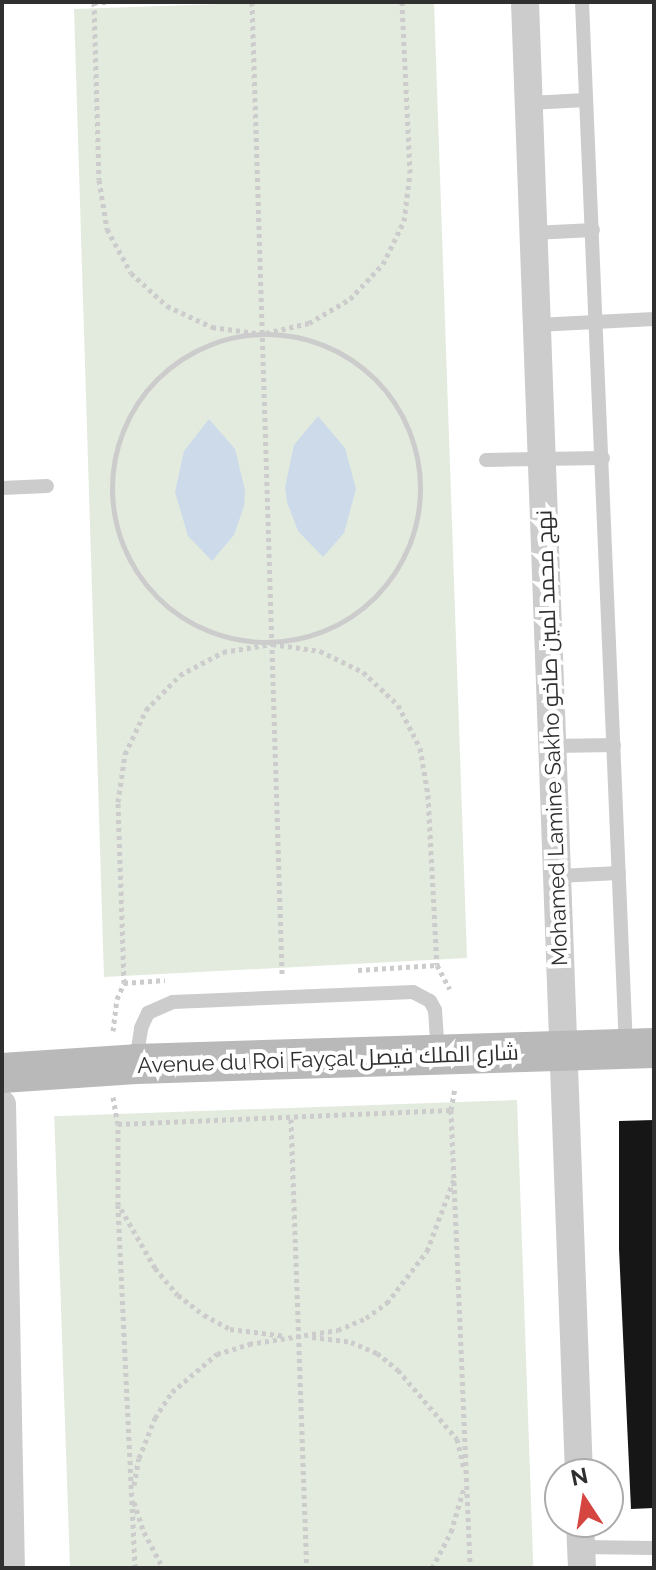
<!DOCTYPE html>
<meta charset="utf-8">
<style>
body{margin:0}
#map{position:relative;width:656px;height:1570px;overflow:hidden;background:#fff;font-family:Raleway,Cairo,sans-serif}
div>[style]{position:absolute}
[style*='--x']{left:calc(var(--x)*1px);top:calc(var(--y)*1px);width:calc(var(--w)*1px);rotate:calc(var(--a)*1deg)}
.green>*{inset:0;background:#e3ebde;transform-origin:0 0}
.water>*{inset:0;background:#ccdae9}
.building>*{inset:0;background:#161616}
.path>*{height:5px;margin-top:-2.5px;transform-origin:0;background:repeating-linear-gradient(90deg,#ccc 0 4px,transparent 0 8px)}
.path>.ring{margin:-2.5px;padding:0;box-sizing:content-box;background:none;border:5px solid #ccc;border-radius:50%}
.lane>*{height:14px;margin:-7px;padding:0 7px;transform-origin:7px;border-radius:7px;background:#ccc}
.street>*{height:28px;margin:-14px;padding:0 14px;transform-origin:14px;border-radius:14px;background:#ccc}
.secondary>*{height:40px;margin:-20px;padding:0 20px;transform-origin:20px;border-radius:20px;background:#b9b9b9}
span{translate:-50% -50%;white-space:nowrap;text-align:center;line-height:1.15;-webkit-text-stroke:8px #fff;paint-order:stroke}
.street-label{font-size:22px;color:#2f2f2f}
.frame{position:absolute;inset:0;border:4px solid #2f2f2f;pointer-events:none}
.north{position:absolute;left:544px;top:1458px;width:80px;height:80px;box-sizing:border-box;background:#fff;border:2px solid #acacac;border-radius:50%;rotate:348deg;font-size:22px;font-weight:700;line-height:32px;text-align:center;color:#2f2f2f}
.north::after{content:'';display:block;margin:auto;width:28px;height:36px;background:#d64640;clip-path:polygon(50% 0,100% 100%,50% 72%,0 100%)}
</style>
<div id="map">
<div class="green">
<i style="clip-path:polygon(279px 2px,434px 2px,467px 958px,104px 977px,74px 9px)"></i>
<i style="left:517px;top:1100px;width:468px;height:463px;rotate:88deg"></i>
</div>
<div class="water">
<i style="clip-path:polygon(318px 416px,345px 448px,356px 489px,344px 533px,323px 557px,298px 531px,287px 502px,285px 487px,294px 445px)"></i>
<i style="clip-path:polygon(209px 419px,235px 449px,245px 490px,244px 506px,234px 535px,212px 561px,188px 536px,175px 492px,184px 451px)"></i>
</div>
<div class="building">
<i style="clip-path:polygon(654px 1120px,654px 1508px,631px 1509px,619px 1249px,619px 1121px)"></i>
</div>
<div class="path">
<i style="--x:106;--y:2;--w:12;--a:180"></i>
<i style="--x:94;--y:2;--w:178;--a:88.4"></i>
<i style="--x:99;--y:180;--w:50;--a:80.7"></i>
<i style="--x:107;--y:229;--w:50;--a:61.4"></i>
<i style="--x:131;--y:273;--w:49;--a:42.5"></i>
<i style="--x:167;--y:306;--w:50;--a:25"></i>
<i style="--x:212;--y:327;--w:44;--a:7.8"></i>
<i style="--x:252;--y:2;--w:972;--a:88.23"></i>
<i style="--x:266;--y:333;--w:44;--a:-13.1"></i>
<i style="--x:309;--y:323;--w:48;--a:-30.3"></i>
<i style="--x:350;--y:299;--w:48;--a:-46.7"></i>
<i style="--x:383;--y:264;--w:48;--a:-64"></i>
<i style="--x:404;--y:221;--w:48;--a:-82.9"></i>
<i style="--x:410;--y:173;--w:171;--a:-92.7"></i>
<i class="ring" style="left:112px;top:334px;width:303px;height:303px"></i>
<i style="--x:358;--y:970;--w:79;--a:-3.6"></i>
<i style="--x:124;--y:983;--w:41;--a:-4.2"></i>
<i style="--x:113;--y:1031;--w:32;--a:-83"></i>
<i style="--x:117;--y:999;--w:17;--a:-66"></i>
<i style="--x:124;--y:983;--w:181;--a:-91.9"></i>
<i style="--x:118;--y:802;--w:49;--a:-81.7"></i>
<i style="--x:125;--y:754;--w:49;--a:-64.5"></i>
<i style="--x:146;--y:710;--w:49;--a:-45.8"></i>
<i style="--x:180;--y:675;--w:49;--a:-28.1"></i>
<i style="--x:223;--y:652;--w:50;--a:-9.3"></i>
<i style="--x:272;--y:644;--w:49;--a:8.3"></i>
<i style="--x:320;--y:651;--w:48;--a:26"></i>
<i style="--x:363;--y:672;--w:48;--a:43.3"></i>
<i style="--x:398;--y:705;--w:48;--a:62.9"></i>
<i style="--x:420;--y:748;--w:48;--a:80.3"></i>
<i style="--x:428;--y:795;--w:170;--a:87"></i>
<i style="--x:437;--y:965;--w:27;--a:62"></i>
<i style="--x:113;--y:1097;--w:27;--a:80"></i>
<i style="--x:451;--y:1110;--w:23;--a:-80"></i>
<i style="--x:291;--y:1119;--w:449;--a:88"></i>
<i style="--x:121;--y:1209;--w:68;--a:60"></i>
<i style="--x:155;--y:1268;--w:35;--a:50"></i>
<i style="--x:178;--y:1295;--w:33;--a:38"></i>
<i style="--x:204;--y:1315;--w:30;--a:28"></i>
<i style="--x:230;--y:1329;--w:56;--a:7.1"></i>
<i style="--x:312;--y:1337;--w:39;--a:7"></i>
<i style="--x:351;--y:1342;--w:28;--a:23"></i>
<i style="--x:377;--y:1353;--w:27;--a:39"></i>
<i style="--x:398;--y:1370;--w:91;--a:49.5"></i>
<i style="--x:457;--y:1439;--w:28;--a:77"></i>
<i style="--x:134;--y:1485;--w:27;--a:-80"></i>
<i style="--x:139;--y:1458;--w:43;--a:-68.2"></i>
<i style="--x:155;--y:1418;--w:31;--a:-57"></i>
<i style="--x:172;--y:1392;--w:59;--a:-40.2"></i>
<i style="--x:217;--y:1354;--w:34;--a:-17"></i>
<i style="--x:249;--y:1344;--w:90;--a:-8.9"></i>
<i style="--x:338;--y:1330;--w:30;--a:-23"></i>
<i style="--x:366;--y:1318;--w:26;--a:-36"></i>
<i style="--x:387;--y:1303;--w:66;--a:-52.4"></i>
<i style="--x:427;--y:1251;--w:77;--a:-69.4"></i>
<i style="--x:134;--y:1502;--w:32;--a:72"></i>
<i style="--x:144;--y:1532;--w:41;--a:62.2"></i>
<i style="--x:135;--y:1568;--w:363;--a:-92.7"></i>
<i style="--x:118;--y:1205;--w:81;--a:-90"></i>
<i style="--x:118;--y:1124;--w:333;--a:-2.4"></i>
<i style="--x:451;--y:1110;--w:458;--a:87.6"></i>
<i style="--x:432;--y:1568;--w:41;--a:-62.2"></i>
<i style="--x:451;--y:1532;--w:46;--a:-73.5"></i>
</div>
<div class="lane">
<i style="--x:582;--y:2;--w:1047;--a:87.59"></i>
<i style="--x:529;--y:103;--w:57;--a:-3"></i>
<i style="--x:533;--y:233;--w:60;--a:-2.9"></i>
<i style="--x:537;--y:325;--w:117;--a:-2.9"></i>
<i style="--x:486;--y:460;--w:117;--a:-1"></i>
<i style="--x:2;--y:488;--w:45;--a:-2.5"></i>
<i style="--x:553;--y:746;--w:61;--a:-0.9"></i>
<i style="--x:558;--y:876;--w:61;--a:-2.8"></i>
<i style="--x:136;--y:1061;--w:33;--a:-81"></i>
<i style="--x:141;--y:1028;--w:17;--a:-65"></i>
<i style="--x:148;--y:1013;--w:27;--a:-24"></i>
<i style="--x:173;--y:1002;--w:240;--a:-2.4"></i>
<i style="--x:413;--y:992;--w:19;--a:28"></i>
<i style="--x:430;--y:1001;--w:10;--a:61"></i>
<i style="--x:435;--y:1010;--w:44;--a:86.1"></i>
<i style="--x:581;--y:1547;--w:73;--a:0.8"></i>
</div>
<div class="street">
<i style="--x:525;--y:2;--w:1473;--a:87.9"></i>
<i style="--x:2;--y:1104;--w:464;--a:88.9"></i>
<i style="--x:580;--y:1522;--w:46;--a:87.5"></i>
</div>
<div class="secondary">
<i style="--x:2;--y:1073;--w:134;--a:-3.8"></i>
<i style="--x:136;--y:1064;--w:518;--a:-1.77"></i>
</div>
<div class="street-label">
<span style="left:552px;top:738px;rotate:-92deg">Mohamed Lamine Sakho نهج محمد لمين صاخو</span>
<span style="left:328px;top:1059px;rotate:-2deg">Avenue du Roi Fayçal شارع الملك فيصل</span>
</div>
<div class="frame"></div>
<div class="north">N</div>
</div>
